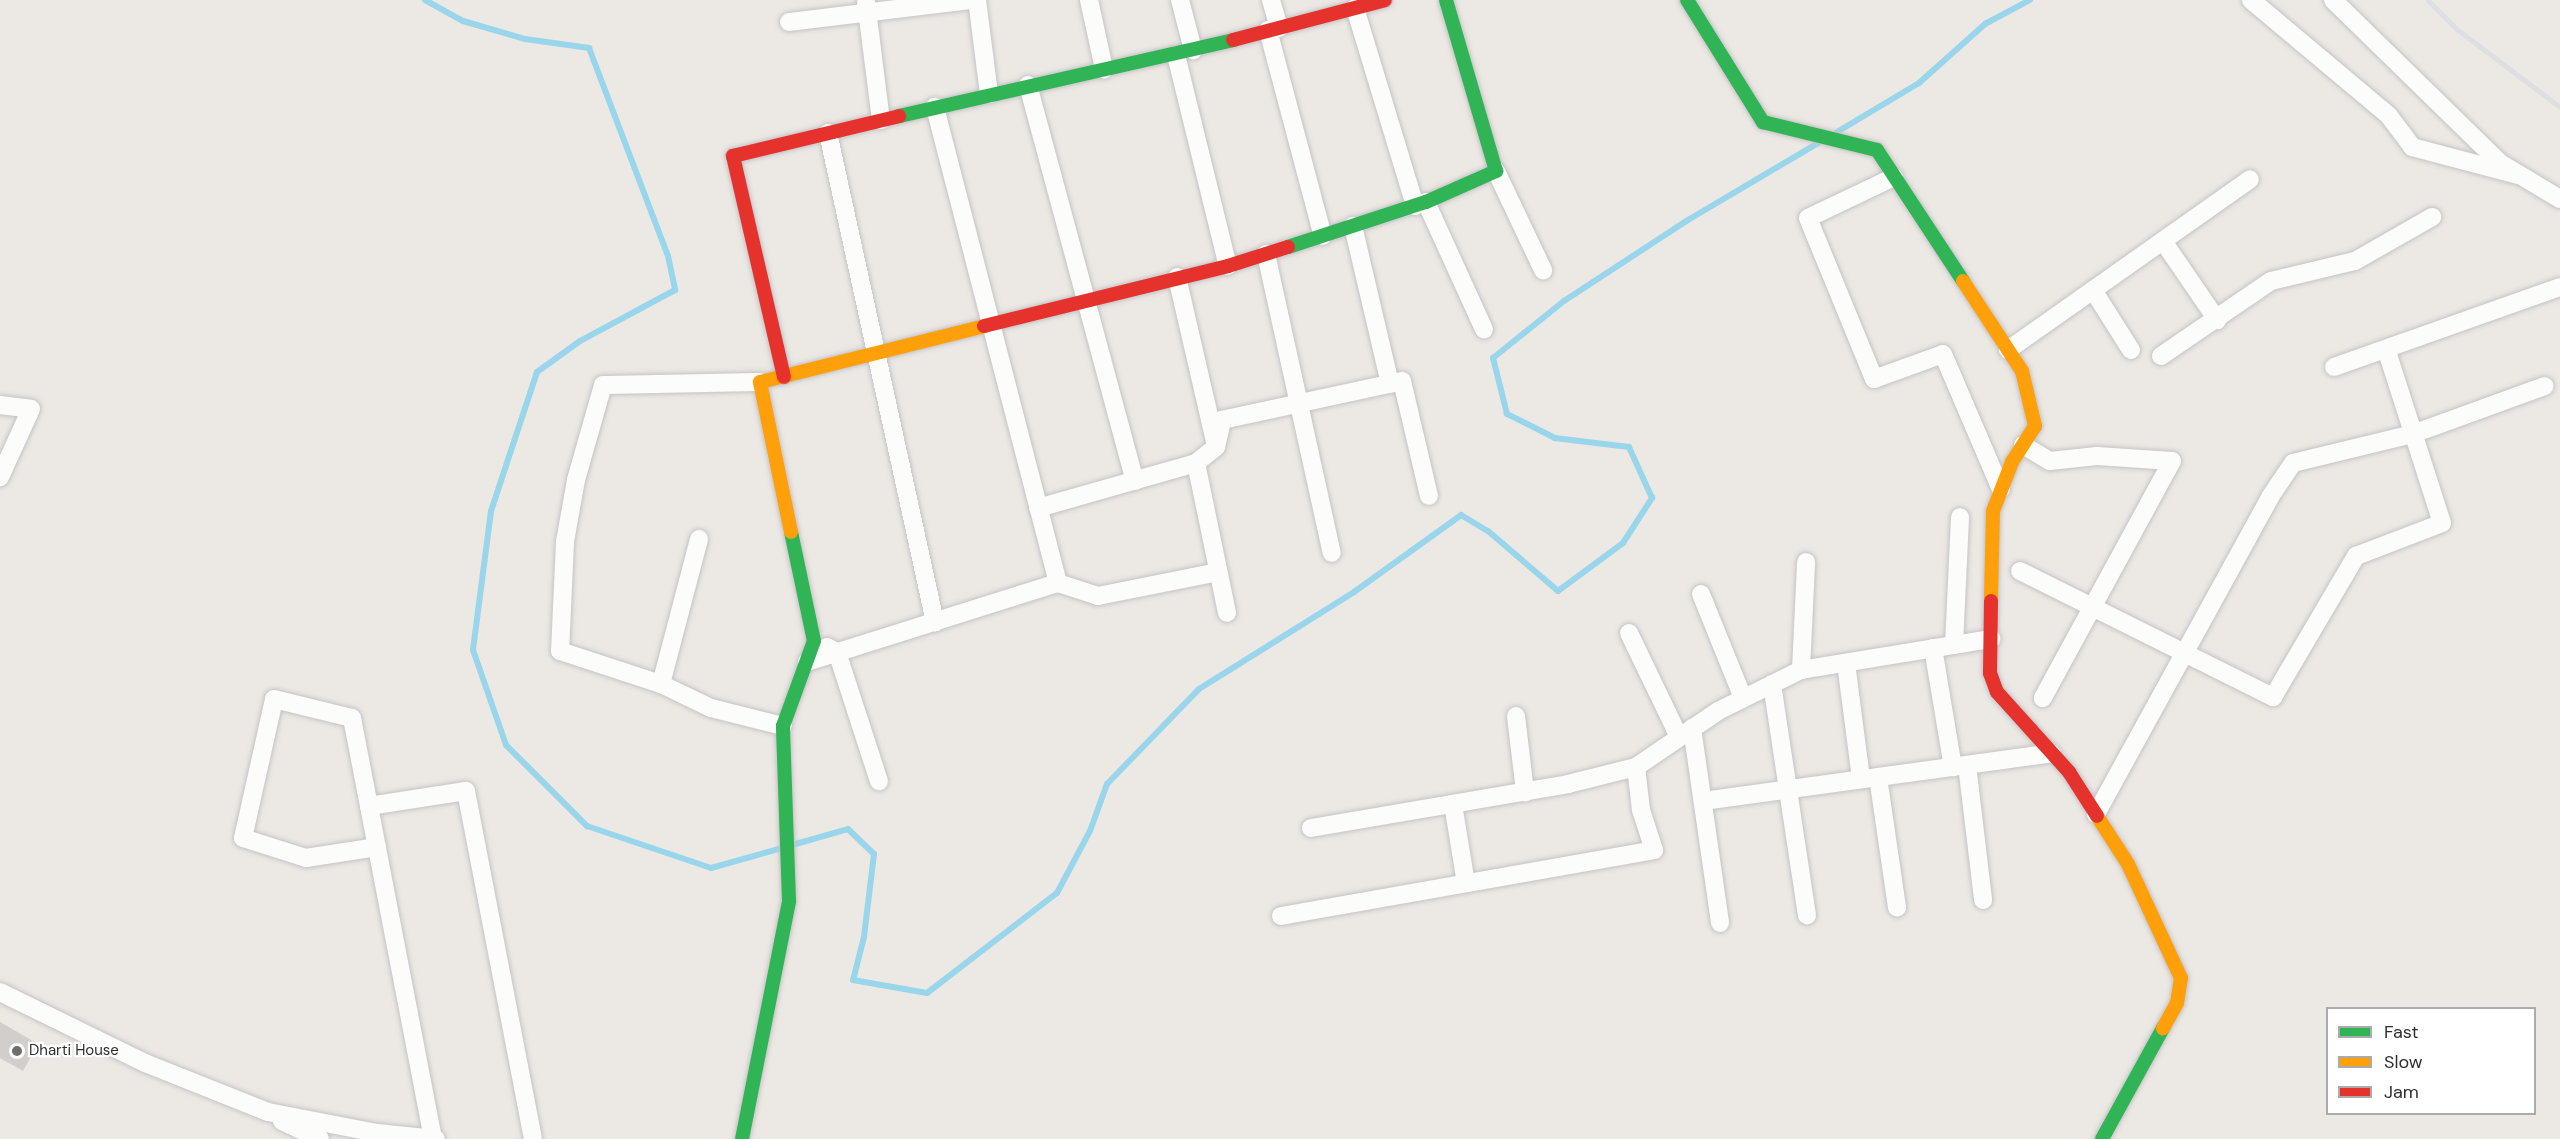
<!DOCTYPE html>
<style>
body{margin:0}
#map{position:relative;width:2560px;height:1139px;overflow:hidden;background:#ece8e4;font-family:"DM Sans",sans-serif}
div>[style]{position:absolute}
[style*='--x']{left:calc(var(--x)*1px);top:calc(var(--y)*1px);width:calc(var(--w)*1px);rotate:calc(var(--a)*1deg)}
.stream>*{height:6px;margin:-3px;padding:0 3px;transform-origin:3px;border-radius:3px;background:#99d6ec}
.building>*{inset:0;background:#d1cecb}
.roads{filter:drop-shadow(0 0 2px #c5c4c5) drop-shadow(0 0 2px #c5c4c5)}
.street>*{height:18px;margin:-9px;padding:0 9px;transform-origin:9px;border-radius:9px;background:#fcfcfb}
.fast>*{height:14px;margin:-7px;padding:0 7px;transform-origin:7px;border-radius:7px;background:#30b455}
.slow>*{height:14px;margin:-7px;padding:0 7px;transform-origin:7px;border-radius:7px;background:#ff9f0a}
.jam>*{height:14px;margin:-7px;padding:0 7px;transform-origin:7px;border-radius:7px;background:#e5322d}
.rail>*{height:4.5px;margin:-2.25px;padding:0 2.25px;transform-origin:2.25px;border-radius:2.25px;background:#dfdfe1}
.dots>*{width:16px;height:16px;translate:-50% -50%;box-sizing:border-box;border:3px solid #fff;border-radius:50%}
span{translate:-50% -50%;white-space:nowrap;text-align:center;line-height:1.15;-webkit-text-stroke:4.5px #fff;paint-order:stroke}
.poi-label{font-size:15px;color:#2e2e2e}
.left{translate:0 -50%;text-align:left}
.legend{position:absolute;left:2326px;top:1007px;width:210px;height:108px;box-sizing:border-box;background:#fff;border:2px solid #ababab;margin:0;padding:8px 10px;list-style:none;font-size:18px;color:#2e2e2e}
.legend li{display:flex;align-items:center;gap:12px;height:30px}
.legend b{width:30px;border:2px solid #ababab}
</style>
<div id="map">
<div class="stream">
<i style="--x:425;--y:0;--w:43;--a:28.9"></i>
<i style="--x:463;--y:21;--w:65;--a:16.2"></i>
<i style="--x:525;--y:39;--w:65;--a:8"></i>
<i style="--x:589;--y:48;--w:222;--a:69.2"></i>
<i style="--x:668;--y:256;--w:35;--a:78"></i>
<i style="--x:675;--y:290;--w:108;--a:151.8"></i>
<i style="--x:580;--y:341;--w:53;--a:144.2"></i>
<i style="--x:537;--y:372;--w:146;--a:108.3"></i>
<i style="--x:491;--y:511;--w:140;--a:97.4"></i>
<i style="--x:473;--y:650;--w:101;--a:70.8"></i>
<i style="--x:506;--y:745;--w:115;--a:45"></i>
<i style="--x:587;--y:826;--w:131;--a:18.7"></i>
<i style="--x:711;--y:868;--w:74;--a:-15.7"></i>
<i style="--x:1837;--y:132;--w:96;--a:-30.9"></i>
<i style="--x:1919;--y:83;--w:89;--a:-41.8"></i>
<i style="--x:1985;--y:24;--w:51;--a:-28.1"></i>
<i style="--x:792;--y:845;--w:58;--a:-15.9"></i>
<i style="--x:848;--y:829;--w:36;--a:44"></i>
<i style="--x:874;--y:854;--w:84;--a:96.9"></i>
<i style="--x:864;--y:937;--w:44;--a:104.3"></i>
<i style="--x:853;--y:980;--w:75;--a:10"></i>
<i style="--x:927;--y:993;--w:164;--a:-37.6"></i>
<i style="--x:1057;--y:893;--w:70;--a:-62"></i>
<i style="--x:1090;--y:831;--w:50;--a:-70.1"></i>
<i style="--x:1107;--y:784;--w:132;--a:-45.9"></i>
<i style="--x:1199;--y:689;--w:183;--a:-32"></i>
<i style="--x:1354;--y:592;--w:132;--a:-35.7"></i>
<i style="--x:1461;--y:515;--w:31;--a:31"></i>
<i style="--x:1488;--y:531;--w:92;--a:40.6"></i>
<i style="--x:1558;--y:591;--w:81;--a:-36.4"></i>
<i style="--x:1623;--y:543;--w:54;--a:-57.2"></i>
<i style="--x:1652;--y:498;--w:56;--a:-114.3"></i>
<i style="--x:1629;--y:447;--w:75;--a:-173.1"></i>
<i style="--x:1555;--y:438;--w:54;--a:-153.4"></i>
<i style="--x:1507;--y:414;--w:58;--a:-104"></i>
<i style="--x:1493;--y:358;--w:91;--a:-38.8"></i>
<i style="--x:1564;--y:301;--w:148;--a:-33.2"></i>
<i style="--x:1688;--y:220;--w:151;--a:-30.6"></i>
</div>
<div class="building">
<i style="clip-path:polygon(0 1022px,38px 1044px,23px 1071px,0 1058px)"></i>
</div>
<div class="roads">
<div class="street">
<i style="--x:977;--y:0;--w:95;--a:82.7"></i>
<i style="--x:1089;--y:0;--w:71;--a:77.7"></i>
<i style="--x:1180;--y:0;--w:52;--a:75.4"></i>
<i style="--x:1271;--y:0;--w:29;--a:74"></i>
<i style="--x:2251;--y:0;--w:180;--a:40"></i>
<i style="--x:2389;--y:116;--w:39;--a:53"></i>
<i style="--x:2412;--y:147;--w:110;--a:14.8"></i>
<i style="--x:2333;--y:0;--w:233;--a:44.3"></i>
<i style="--x:2500;--y:163;--w:70;--a:31"></i>
<i style="--x:866;--y:2;--w:119;--a:82.8"></i>
<i style="--x:1355;--y:8;--w:207;--a:73.1"></i>
<i style="--x:789;--y:22;--w:182;--a:-6.9"></i>
<i style="--x:1268;--y:30;--w:213;--a:75.1"></i>
<i style="--x:1176;--y:55;--w:217;--a:76.2"></i>
<i style="--x:1028;--y:85;--w:410;--a:74.9"></i>
<i style="--x:828;--y:133;--w:501;--a:77.66"></i>
<i style="--x:1496;--y:171;--w:110;--a:64.6"></i>
<i style="--x:1894;--y:177;--w:95;--a:154.5"></i>
<i style="--x:1808;--y:218;--w:174;--a:67.7"></i>
<i style="--x:1874;--y:379;--w:73;--a:-19.9"></i>
<i style="--x:1943;--y:354;--w:147;--a:66.8"></i>
<i style="--x:1426;--y:202;--w:140;--a:65.5"></i>
<i style="--x:1353;--y:226;--w:162;--a:76.8"></i>
<i style="--x:2163;--y:241;--w:96;--a:55.6"></i>
<i style="--x:1266;--y:254;--w:306;--a:77.6"></i>
<i style="--x:1177;--y:277;--w:169;--a:77"></i>
<i style="--x:2093;--y:290;--w:71;--a:57.7"></i>
<i style="--x:2008;--y:350;--w:296;--a:-35.2"></i>
<i style="--x:2161;--y:356;--w:133;--a:-34.3"></i>
<i style="--x:2271;--y:281;--w:86;--a:-13.4"></i>
<i style="--x:2355;--y:261;--w:89;--a:-29.7"></i>
<i style="--x:2334;--y:367;--w:240;--a:-19.5"></i>
<i style="--x:760;--y:382;--w:157;--a:178.9"></i>
<i style="--x:603;--y:385;--w:99;--a:105.9"></i>
<i style="--x:576;--y:480;--w:63;--a:100.1"></i>
<i style="--x:565;--y:542;--w:109;--a:92.6"></i>
<i style="--x:560;--y:651;--w:106;--a:18.1"></i>
<i style="--x:661;--y:684;--w:55;--a:25.6"></i>
<i style="--x:711;--y:708;--w:74;--a:14"></i>
<i style="--x:0;--y:405;--w:31;--a:7"></i>
<i style="--x:31;--y:409;--w:75;--a:114.5"></i>
<i style="--x:2023;--y:445;--w:31;--a:31"></i>
<i style="--x:2050;--y:461;--w:47;--a:-6.1"></i>
<i style="--x:2097;--y:456;--w:75;--a:3.8"></i>
<i style="--x:2172;--y:461;--w:270;--a:118.6"></i>
<i style="--x:1196;--y:463;--w:153;--a:78.3"></i>
<i style="--x:1038;--y:508;--w:164;--a:-15.9"></i>
<i style="--x:1196;--y:463;--w:26;--a:-39"></i>
<i style="--x:1216;--y:447;--w:28;--a:-77"></i>
<i style="--x:1222;--y:420;--w:184;--a:-12.2"></i>
<i style="--x:1402;--y:381;--w:118;--a:76.8"></i>
<i style="--x:2020;--y:571;--w:283;--a:26.5"></i>
<i style="--x:2273;--y:697;--w:164;--a:-59.5"></i>
<i style="--x:2356;--y:556;--w:92;--a:-21"></i>
<i style="--x:2442;--y:523;--w:183;--a:-107.8"></i>
<i style="--x:1058;--y:583;--w:42;--a:18"></i>
<i style="--x:1098;--y:596;--w:122;--a:-11.3"></i>
<i style="--x:1701;--y:594;--w:112;--a:68"></i>
<i style="--x:1629;--y:633;--w:115;--a:64.3"></i>
<i style="--x:1954;--y:645;--w:128;--a:-87.3"></i>
<i style="--x:827;--y:647;--w:11;--a:27"></i>
<i style="--x:837;--y:652;--w:136;--a:72"></i>
<i style="--x:1933;--y:648;--w:121;--a:80.5"></i>
<i style="--x:807;--y:662;--w:263;--a:-17.5"></i>
<i style="--x:1058;--y:583;--w:492;--a:-104.5"></i>
<i style="--x:1846;--y:663;--w:117;--a:82.6"></i>
<i style="--x:1801;--y:670;--w:108;--a:-87.3"></i>
<i style="--x:661;--y:684;--w:150;--a:-75.3"></i>
<i style="--x:1772;--y:684;--w:234;--a:81.4"></i>
<i style="--x:1516;--y:716;--w:77;--a:83.2"></i>
<i style="--x:1692;--y:728;--w:197;--a:81.8"></i>
<i style="--x:1967;--y:765;--w:136;--a:83.2"></i>
<i style="--x:1878;--y:777;--w:132;--a:81.7"></i>
<i style="--x:1703;--y:801;--w:352;--a:-7.8"></i>
<i style="--x:1453;--y:804;--w:80;--a:80.7"></i>
<i style="--x:369;--y:806;--w:98;--a:-8.8"></i>
<i style="--x:466;--y:791;--w:354;--a:79.1"></i>
<i style="--x:2096;--y:814;--w:362;--a:-61.2"></i>
<i style="--x:2270;--y:497;--w:41;--a:-55.9"></i>
<i style="--x:2293;--y:463;--w:123;--a:-13.6"></i>
<i style="--x:2413;--y:434;--w:140;--a:-20"></i>
<i style="--x:1311;--y:828;--w:261;--a:-9.7"></i>
<i style="--x:1568;--y:784;--w:70;--a:-14"></i>
<i style="--x:1636;--y:767;--w:99;--a:-34.3"></i>
<i style="--x:1718;--y:711;--w:93;--a:-26.3"></i>
<i style="--x:1801;--y:670;--w:193;--a:-9.3"></i>
<i style="--x:377;--y:847;--w:72;--a:171.2"></i>
<i style="--x:306;--y:858;--w:66;--a:-162.4"></i>
<i style="--x:243;--y:838;--w:142;--a:-77.4"></i>
<i style="--x:274;--y:699;--w:80;--a:13.7"></i>
<i style="--x:352;--y:718;--w:428;--a:79.1"></i>
<i style="--x:1281;--y:916;--w:379;--a:-10"></i>
<i style="--x:1654;--y:850;--w:42;--a:-108"></i>
<i style="--x:1641;--y:810;--w:43;--a:-96.6"></i>
<i style="--x:0;--y:992;--w:161;--a:26.1"></i>
<i style="--x:145;--y:1063;--w:132;--a:21.7"></i>
<i style="--x:268;--y:1112;--w:111;--a:10.9"></i>
<i style="--x:377;--y:1133;--w:59;--a:5.8"></i>
<i style="--x:282;--y:1121;--w:42;--a:25.3"></i>
</div>
<div class="fast">
<i style="--x:1687;--y:0;--w:144;--a:58.1"></i>
<i style="--x:1763;--y:122;--w:117;--a:13.8"></i>
<i style="--x:1877;--y:150;--w:157;--a:56.7"></i>
<i style="--x:899;--y:116;--w:343;--a:-12.8"></i>
<i style="--x:1288;--y:247;--w:145;--a:-18.1"></i>
<i style="--x:1426;--y:202;--w:77;--a:-23.9"></i>
<i style="--x:1496;--y:171;--w:178;--a:-106.3"></i>
<i style="--x:742;--y:1139;--w:243;--a:-78.8"></i>
<i style="--x:789;--y:901;--w:175;--a:-92"></i>
<i style="--x:783;--y:726;--w:90;--a:-70"></i>
<i style="--x:814;--y:641;--w:111;--a:-101.9"></i>
<i style="--x:2102;--y:1139;--w:127;--a:-61.2"></i>
</div>
<div class="slow">
<i style="--x:1963;--y:281;--w:108;--a:56.8"></i>
<i style="--x:2022;--y:371;--w:57;--a:76.7"></i>
<i style="--x:2035;--y:426;--w:43;--a:122.6"></i>
<i style="--x:2012;--y:462;--w:53;--a:111.2"></i>
<i style="--x:1993;--y:511;--w:90;--a:91.3"></i>
<i style="--x:791;--y:532;--w:153;--a:-101.7"></i>
<i style="--x:760;--y:382;--w:231;--a:-14"></i>
<i style="--x:2097;--y:816;--w:57;--a:57.1"></i>
<i style="--x:2128;--y:864;--w:126;--a:65.1"></i>
<i style="--x:2181;--y:978;--w:25;--a:99"></i>
<i style="--x:2177;--y:1003;--w:29;--a:119"></i>
</div>
<div class="jam">
<i style="--x:1233;--y:40;--w:157;--a:-14.7"></i>
<i style="--x:984;--y:326;--w:251;--a:-13.8"></i>
<i style="--x:1228;--y:266;--w:63;--a:-17.6"></i>
<i style="--x:784;--y:377;--w:227;--a:-103"></i>
<i style="--x:733;--y:156;--w:171;--a:-13.5"></i>
<i style="--x:1991;--y:601;--w:72;--a:90.8"></i>
<i style="--x:1990;--y:673;--w:20;--a:70"></i>
<i style="--x:1997;--y:692;--w:108;--a:48"></i>
<i style="--x:2069;--y:772;--w:52;--a:57.5"></i>
</div>
</div>
<div class="rail">
<i style="--x:2428;--y:0;--w:41;--a:45"></i>
<i style="--x:2457;--y:29;--w:129;--a:37.1"></i>
</div>
<div class="dots">
<i style="left:17px;top:1051px;background:#706f6e"></i>
</div>
<div class="poi-label">
<span class="left" style="left:29px;top:1051px">Dharti House</span>
</div>
<ul class="legend">
<li><b style="height:8px;background:#30b455"></b>Fast</li>
<li><b style="height:8px;background:#ff9f0a"></b>Slow</li>
<li><b style="height:8px;background:#e5322d"></b>Jam</li>
</ul>
</div>
